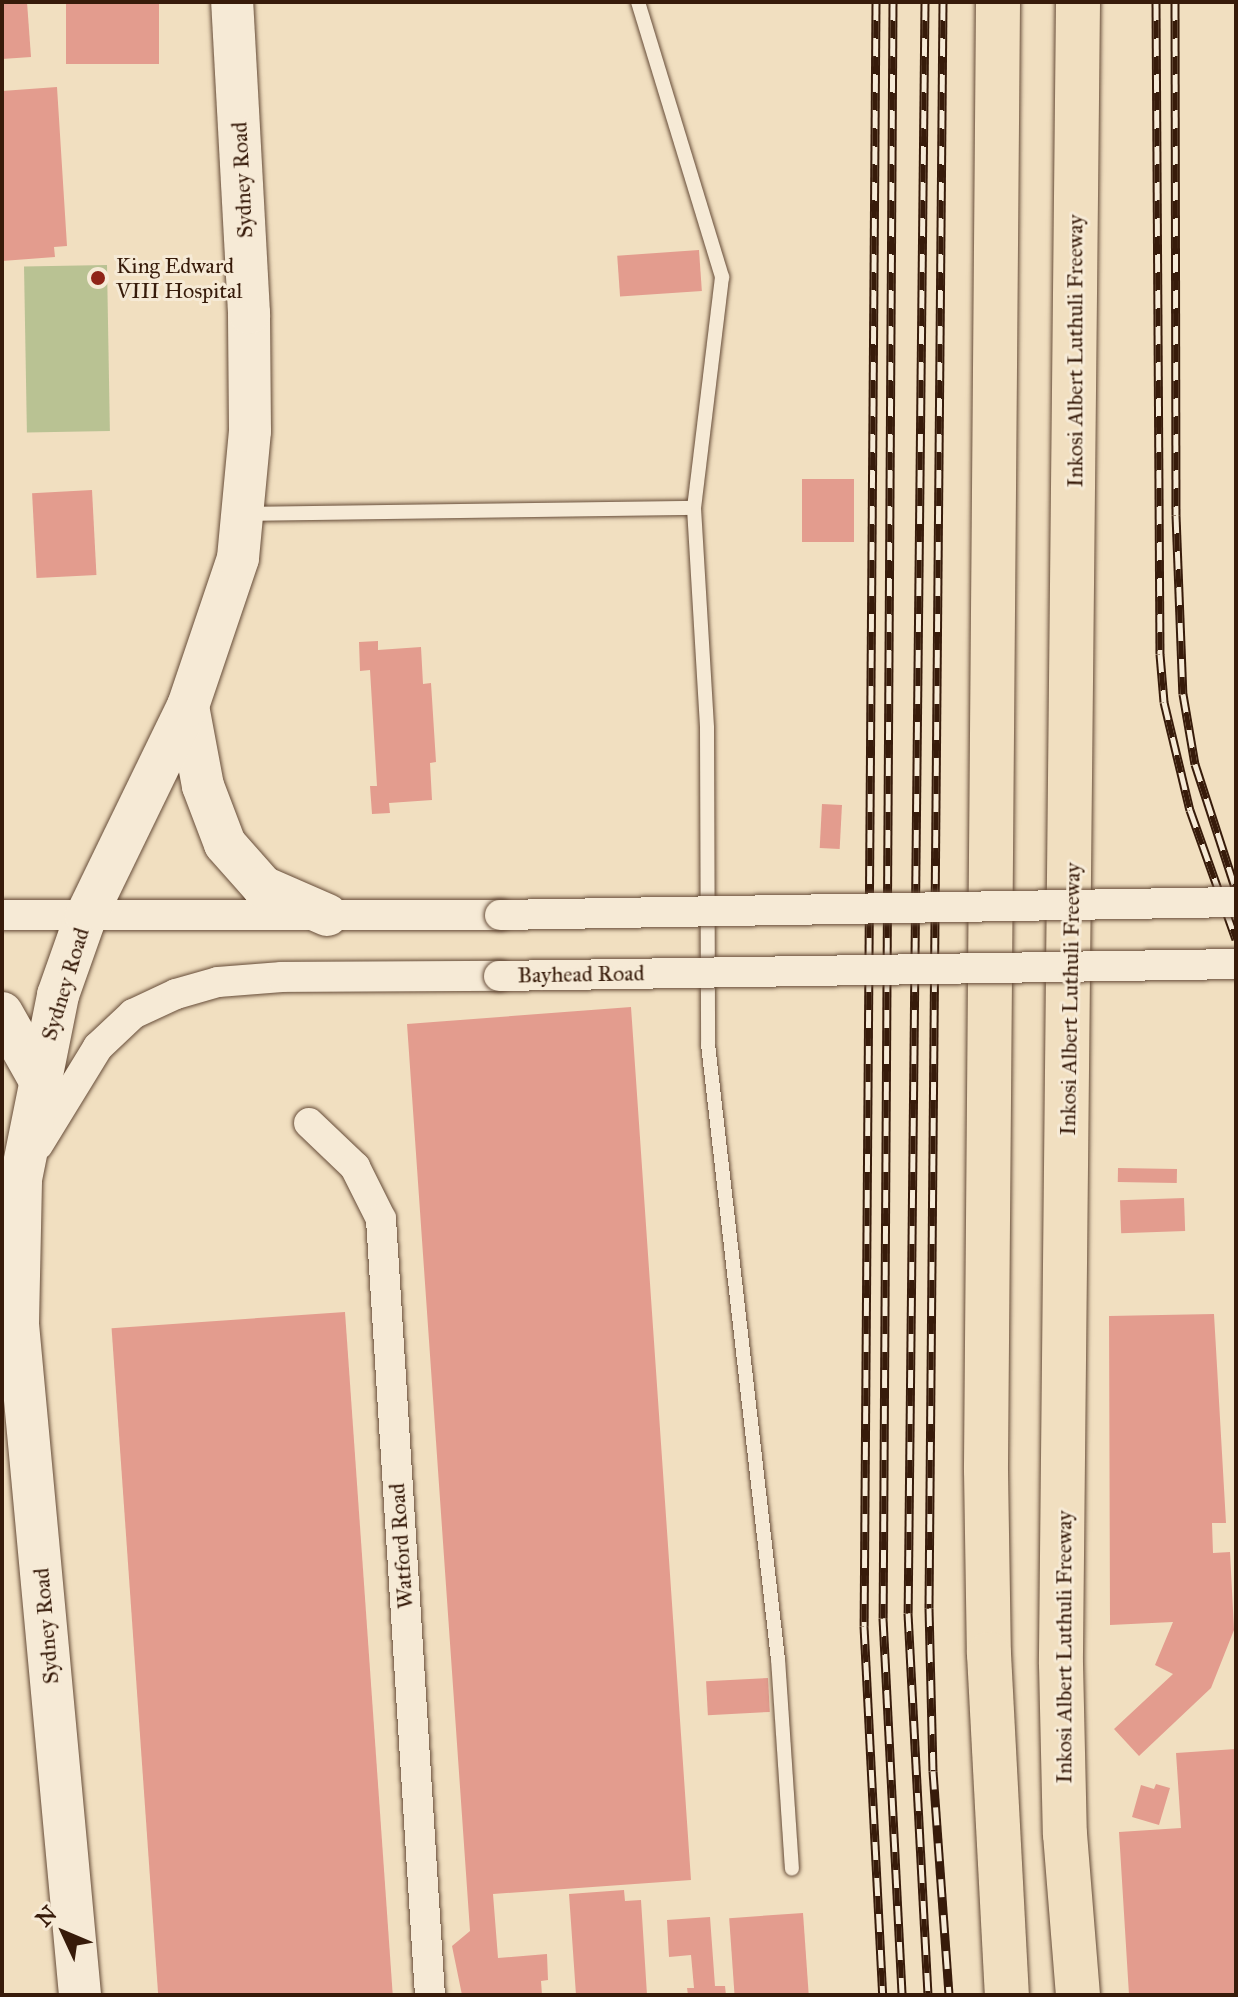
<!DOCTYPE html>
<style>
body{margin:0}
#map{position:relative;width:1238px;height:1997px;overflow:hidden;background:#f1dfc0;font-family:"IM FELL Great Primer",serif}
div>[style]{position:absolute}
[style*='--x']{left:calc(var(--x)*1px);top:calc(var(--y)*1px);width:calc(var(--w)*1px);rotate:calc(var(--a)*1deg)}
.green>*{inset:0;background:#b9c293;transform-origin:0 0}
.building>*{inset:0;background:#e39c8e;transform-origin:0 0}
.roads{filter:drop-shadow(0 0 2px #664c38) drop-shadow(0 0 2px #664c38)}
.lane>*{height:14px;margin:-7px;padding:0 7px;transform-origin:7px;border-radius:7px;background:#f6ead6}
.street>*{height:30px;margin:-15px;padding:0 15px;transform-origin:15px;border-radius:15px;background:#f6ead6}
.secondary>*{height:42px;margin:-21px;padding:0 21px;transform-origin:21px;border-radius:21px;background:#f6ead6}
.highway>*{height:44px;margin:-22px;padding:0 22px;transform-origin:22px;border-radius:22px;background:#f1dfc0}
.rail>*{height:9px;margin-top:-4.5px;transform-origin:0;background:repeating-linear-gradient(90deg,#f6ead6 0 18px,#371b0a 0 36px);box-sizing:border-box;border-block:2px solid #371b0a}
.bridges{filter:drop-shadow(0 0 2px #664c38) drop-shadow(0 0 2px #664c38)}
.street-bridge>*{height:30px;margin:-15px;padding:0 15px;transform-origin:15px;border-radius:15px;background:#f6ead6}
.dots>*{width:22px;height:22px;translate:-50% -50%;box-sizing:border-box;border:4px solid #f6ead6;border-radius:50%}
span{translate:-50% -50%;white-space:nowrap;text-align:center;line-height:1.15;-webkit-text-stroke:6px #f6ead6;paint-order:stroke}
.street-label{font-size:22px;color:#371b0a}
.poi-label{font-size:22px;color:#371b0a}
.left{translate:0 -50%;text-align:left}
.frame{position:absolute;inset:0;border:4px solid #371b0a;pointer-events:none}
.north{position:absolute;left:24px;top:1893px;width:80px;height:80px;-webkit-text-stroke:6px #f6ead6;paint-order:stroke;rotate:314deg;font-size:22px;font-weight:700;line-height:32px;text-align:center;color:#371b0a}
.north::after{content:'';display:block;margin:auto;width:28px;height:36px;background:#371b0a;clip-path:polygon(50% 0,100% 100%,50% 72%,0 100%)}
</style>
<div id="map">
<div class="green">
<i style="left:107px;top:265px;width:166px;height:83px;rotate:89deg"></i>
</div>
<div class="building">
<i style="clip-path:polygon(2px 2px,27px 2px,31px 57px,2px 59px)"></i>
<i style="left:66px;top:2px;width:93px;height:62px"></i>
<i style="clip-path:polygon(57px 87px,67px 246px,54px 247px,55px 257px,2px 261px,2px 91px)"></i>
<i style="left:699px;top:250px;width:41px;height:82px;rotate:86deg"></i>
<i style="left:802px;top:479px;width:52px;height:63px"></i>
<i style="left:92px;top:490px;width:85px;height:60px;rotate:87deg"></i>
<i style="clip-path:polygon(378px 641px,378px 650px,421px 647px,423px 684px,431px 683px,436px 762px,430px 763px,432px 800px,389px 803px,390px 813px,372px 814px,370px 786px,377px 786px,370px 670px,360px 671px,359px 642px)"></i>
<i style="left:822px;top:804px;width:20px;height:44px;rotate:3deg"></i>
<i style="clip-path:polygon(631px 1007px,691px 1880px,493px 1894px,498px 1958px,547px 1954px,548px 1980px,541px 1981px,542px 1995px,462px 1995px,452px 1946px,470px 1931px,407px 1024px)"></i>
<i style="left:1118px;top:1168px;width:59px;height:14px;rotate:1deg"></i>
<i style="left:1184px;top:1198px;width:33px;height:64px;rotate:88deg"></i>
<i style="left:345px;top:1312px;width:685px;height:234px;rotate:86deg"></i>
<i style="clip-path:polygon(1214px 1314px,1226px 1523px,1212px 1523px,1213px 1553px,1230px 1552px,1234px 1630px,1211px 1688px,1139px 1756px,1114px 1729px,1173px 1674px,1155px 1665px,1173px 1622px,1110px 1625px,1109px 1316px)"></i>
<i style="left:768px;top:1678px;width:34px;height:62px;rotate:87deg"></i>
<i style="clip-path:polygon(1236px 1749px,1236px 1995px,1129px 1995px,1119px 1832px,1181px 1828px,1176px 1753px)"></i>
<i style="clip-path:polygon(1156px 1784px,1170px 1788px,1159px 1825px,1132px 1817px,1141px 1785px,1154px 1789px)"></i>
<i style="clip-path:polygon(624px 1890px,625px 1901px,641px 1900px,647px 1995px,576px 1995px,569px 1894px)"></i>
<i style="left:803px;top:1913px;width:82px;height:74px;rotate:86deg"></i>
<i style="clip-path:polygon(710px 1917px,715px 1986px,725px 1986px,726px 1995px,688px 1995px,687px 1988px,694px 1988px,691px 1955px,669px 1957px,667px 1920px)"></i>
</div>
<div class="roads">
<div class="lane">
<i style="--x:638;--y:2;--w:288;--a:73"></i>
<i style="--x:722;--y:277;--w:233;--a:96.9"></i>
<i style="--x:246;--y:514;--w:448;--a:-0.8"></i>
<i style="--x:694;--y:508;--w:220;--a:86.6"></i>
<i style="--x:707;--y:728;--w:316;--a:89.8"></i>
<i style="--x:708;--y:1044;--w:619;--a:83.51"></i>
<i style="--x:778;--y:1659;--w:210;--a:86.2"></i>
</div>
<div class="street">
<i style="--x:2;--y:915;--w:498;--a:0"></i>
<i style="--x:309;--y:1123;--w:64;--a:43.7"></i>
<i style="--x:355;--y:1167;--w:58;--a:63.4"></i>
<i style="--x:381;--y:1219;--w:778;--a:86.39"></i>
<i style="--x:38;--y:1145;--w:115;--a:-58.5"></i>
<i style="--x:98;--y:1047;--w:48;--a:-43.3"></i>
<i style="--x:133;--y:1014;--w:47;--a:-24.9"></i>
<i style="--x:176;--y:994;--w:44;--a:-15.9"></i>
<i style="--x:218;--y:982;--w:64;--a:-4.5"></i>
<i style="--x:282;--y:977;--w:217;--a:-0.3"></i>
</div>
<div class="secondary">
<i style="--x:188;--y:706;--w:81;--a:79.4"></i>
<i style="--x:203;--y:786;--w:62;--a:69.2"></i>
<i style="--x:225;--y:844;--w:57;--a:48.5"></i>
<i style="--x:263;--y:887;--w:70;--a:23.6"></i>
<i style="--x:2;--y:1013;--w:73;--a:60.6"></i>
<i style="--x:80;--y:1995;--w:674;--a:-95.28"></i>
<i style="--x:18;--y:1324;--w:145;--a:-88.8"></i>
<i style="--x:21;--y:1179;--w:188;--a:-78.6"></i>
<i style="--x:58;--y:995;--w:84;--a:-70.5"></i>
<i style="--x:86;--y:916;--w:233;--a:-64.1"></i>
<i style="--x:188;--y:706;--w:156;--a:-71.3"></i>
<i style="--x:238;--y:558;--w:128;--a:-84.6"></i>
<i style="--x:250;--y:431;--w:118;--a:-90.5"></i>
<i style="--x:249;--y:313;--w:311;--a:-93.1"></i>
</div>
<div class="highway">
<i style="--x:998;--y:2;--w:1468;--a:90.47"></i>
<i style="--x:986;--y:1470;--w:184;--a:89.1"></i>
<i style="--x:989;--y:1654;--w:341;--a:87"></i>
<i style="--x:1078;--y:2;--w:1662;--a:90.59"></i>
<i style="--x:1061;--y:1664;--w:170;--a:88.7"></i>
<i style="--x:1065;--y:1834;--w:162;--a:85.4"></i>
</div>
</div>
<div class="rail">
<i style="--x:876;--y:2;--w:1624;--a:90.42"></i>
<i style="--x:864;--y:1626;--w:369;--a:87.1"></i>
<i style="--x:893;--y:2;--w:1616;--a:90.35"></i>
<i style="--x:883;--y:1618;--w:377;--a:87.1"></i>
<i style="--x:925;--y:2;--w:1611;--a:90.6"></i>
<i style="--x:908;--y:1613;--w:383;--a:87"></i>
<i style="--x:943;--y:2;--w:1606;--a:90.5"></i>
<i style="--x:929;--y:1608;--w:163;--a:88.6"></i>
<i style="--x:933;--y:1771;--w:225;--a:85.9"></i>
<i style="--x:1156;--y:2;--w:652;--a:89.65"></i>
<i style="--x:1160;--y:654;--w:48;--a:85.2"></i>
<i style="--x:1164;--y:702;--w:111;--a:76.5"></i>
<i style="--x:1190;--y:810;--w:137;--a:70.4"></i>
<i style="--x:1175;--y:2;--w:513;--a:89.89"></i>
<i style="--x:1176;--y:515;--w:179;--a:87.8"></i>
<i style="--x:1183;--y:694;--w:71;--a:80.3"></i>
<i style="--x:1195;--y:764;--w:133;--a:72"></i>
</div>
<div class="bridges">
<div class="street-bridge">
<i style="--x:500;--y:915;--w:736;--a:-1.01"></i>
<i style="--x:499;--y:976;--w:737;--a:-0.93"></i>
</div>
</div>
<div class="dots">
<i style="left:98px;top:278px;background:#8f2418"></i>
</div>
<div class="street-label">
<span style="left:242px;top:180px;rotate:-93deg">Sydney Road</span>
<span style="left:1075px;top:351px;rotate:-90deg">Inkosi Albert Luthuli Freeway</span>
<span style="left:581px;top:974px;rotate:-1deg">Bayhead Road</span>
<span style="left:65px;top:984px;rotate:-73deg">Sydney Road</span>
<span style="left:1070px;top:999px;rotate:-89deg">Inkosi Albert Luthuli Freeway</span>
<span style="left:401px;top:1546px;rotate:-94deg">Watford Road</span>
<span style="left:46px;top:1626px;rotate:-95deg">Sydney Road</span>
<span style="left:1064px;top:1647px;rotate:-90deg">Inkosi Albert Luthuli Freeway</span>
</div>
<div class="poi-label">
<span class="left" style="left:116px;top:278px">King Edward<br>VIII Hospital</span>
</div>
<div class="frame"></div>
<div class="north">N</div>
</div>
